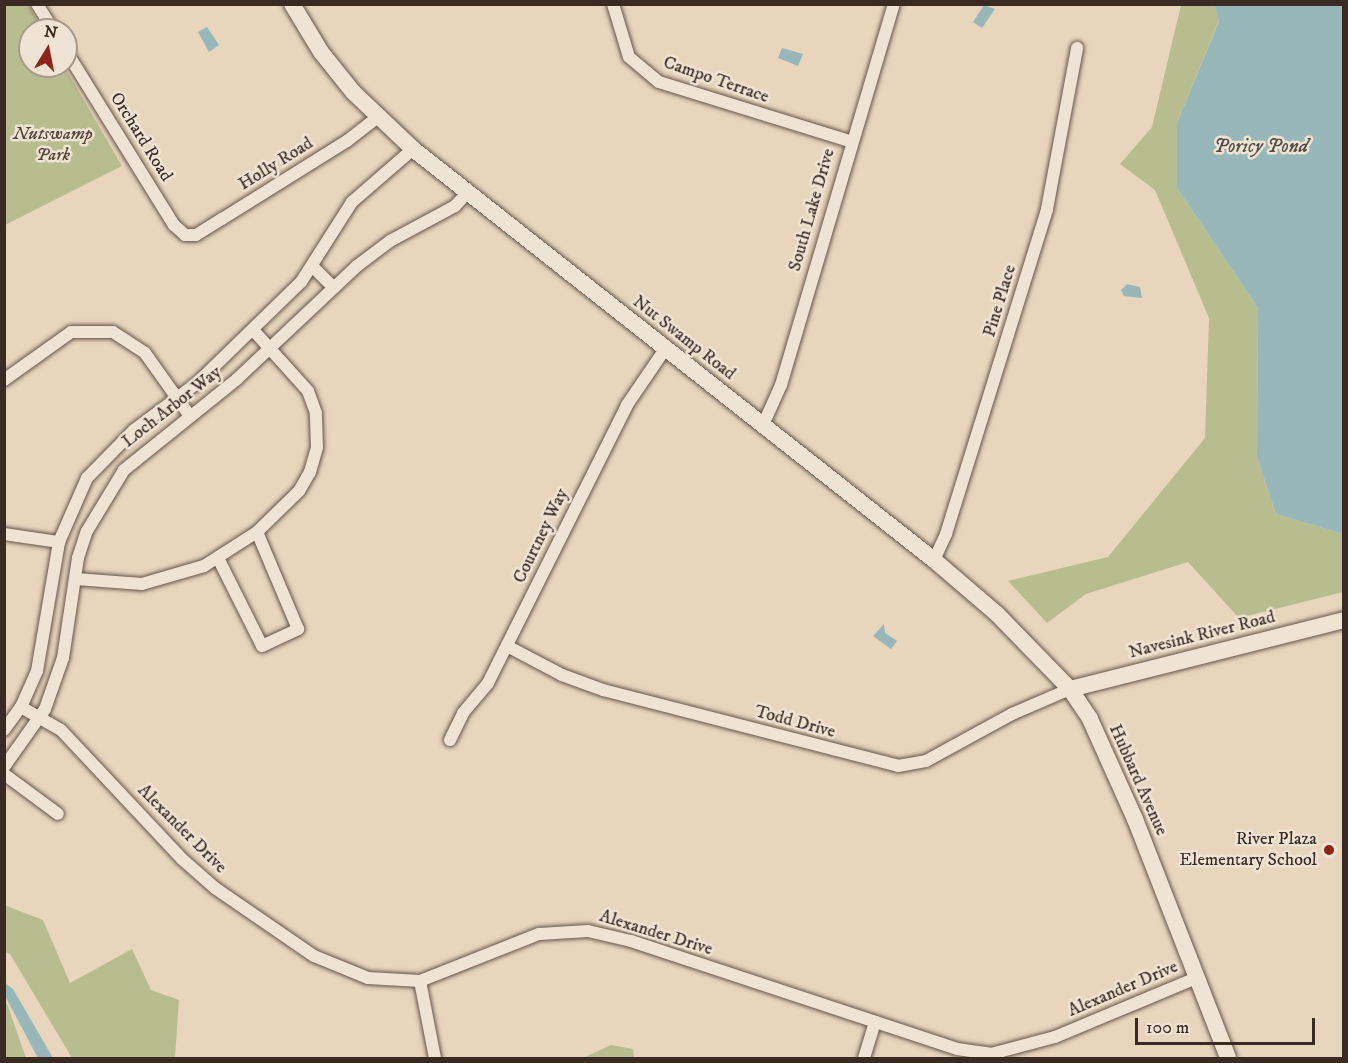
<!DOCTYPE html>
<style>
body{margin:0}
#map{position:relative;width:1348px;height:1063px;overflow:hidden;background:#e7d6bc;font-family:"IM FELL DW Pica",serif}
div>[style]{position:absolute}
[style*='--x']{left:calc(var(--x)*1px);top:calc(var(--y)*1px);width:calc(var(--w)*1px);rotate:calc(var(--a)*1deg)}
.green>*{inset:0;background:#b8bd8f}
.water>*{inset:0;background:#98b7b8}
.roads{filter:drop-shadow(0 0 2px #65554a) drop-shadow(0 0 2px #65554a)}
.minor>*{height:12px;margin:-6px;padding:0 6px;transform-origin:6px;border-radius:6px;background:#efe4d3}
.secondary>*{height:16px;margin:-8px;padding:0 8px;transform-origin:8px;border-radius:8px;background:#efe4d3}
.dots>*{width:16px;height:16px;translate:-50% -50%;box-sizing:border-box;border:3px solid #efe4d3;border-radius:50%}
span{translate:-50% -50%;white-space:nowrap;text-align:center;line-height:1.15;-webkit-text-stroke:5px #efe4d3;paint-order:stroke}
.street-label{font-size:18px;color:#3a2a24}
.park-label{font-size:18px;color:#534739;font-style:italic}
.poi-label{font-size:18px;color:#3a2a24}
.right{translate:-100% -50%;text-align:right}
.water-label{font-size:20px;color:#524d49;font-style:italic}
.frame{position:absolute;inset:0;border:6px solid #3a2a24;pointer-events:none}
.north{position:absolute;left:18px;top:18px;width:60px;height:60px;box-sizing:border-box;background:#efe4d3;border:2px solid #a79a8d;border-radius:50%;rotate:10deg;font-size:16px;font-weight:700;line-height:24px;text-align:center;color:#3a2a24}
.north::after{content:'';display:block;margin:auto;width:21px;height:27px;background:#8f2418;clip-path:polygon(50% 0,100% 100%,50% 72%,0 100%)}
.scale{position:absolute;left:1135px;top:1018px;width:180px;height:27px;box-sizing:border-box;border:3px solid #3a2a24;border-top:0;padding-left:8px;font-size:18px;line-height:21px;white-space:nowrap;color:#3a2a24;-webkit-text-stroke:4px #efe4d3;paint-order:stroke}
</style>
<div id="map">
<div class="green">
<i style="clip-path:polygon(5px 4px,28px 5px,43px 30px,30px 30px,30px 66px,64px 66px,122px 166px,5px 225px)"></i>
<i style="clip-path:polygon(1181px 5px,1214px 5px,1219px 20px,1177px 123px,1177px 188px,1258px 308px,1257px 457px,1276px 514px,1343px 534px,1343px 592px,1239px 618px,1188px 562px,1086px 594px,1047px 623px,1008px 581px,1108px 557px,1205px 438px,1209px 318px,1155px 190px,1120px 164px,1152px 127px)"></i>
<i style="clip-path:polygon(4px 905px,43px 920px,70px 983px,132px 949px,151px 990px,179px 1000px,175px 1058px,72px 1058px,10px 954px,5px 952px)"></i>
<i style="clip-path:polygon(5px 998px,26px 1058px,5px 1058px)"></i>
<i style="clip-path:polygon(611px 1045px,633px 1049px,634px 1058px,583px 1058px)"></i>
</div>
<div class="water">
<i style="clip-path:polygon(984px 5px,995px 9px,982px 28px,973px 22px)"></i>
<i style="clip-path:polygon(1214px 5px,1343px 5px,1343px 534px,1276px 514px,1257px 457px,1258px 308px,1177px 188px,1177px 123px,1219px 21px)"></i>
<i style="clip-path:polygon(207px 27px,219px 45px,209px 52px,198px 32px)"></i>
<i style="clip-path:polygon(782px 48px,803px 54px,798px 66px,778px 58px)"></i>
<i style="clip-path:polygon(1127px 284px,1140px 287px,1142px 298px,1124px 296px,1121px 290px)"></i>
<i style="clip-path:polygon(884px 624px,885px 633px,897px 641px,891px 649px,873px 636px)"></i>
<i style="clip-path:polygon(4px 982px,13px 989px,53px 1058px,38px 1058px,5px 996px)"></i>
</div>
<div class="roads">
<div class="minor">
<i style="--x:37;--y:4;--w:31;--a:58"></i>
<i style="--x:613;--y:4;--w:55;--a:73.2"></i>
<i style="--x:629;--y:57;--w:39;--a:40"></i>
<i style="--x:659;--y:82;--w:200;--a:17.2"></i>
<i style="--x:66;--y:51;--w:205;--a:58.2"></i>
<i style="--x:174;--y:225;--w:15;--a:42"></i>
<i style="--x:185;--y:235;--w:11;--a:0"></i>
<i style="--x:196;--y:235;--w:31;--a:-32"></i>
<i style="--x:222;--y:219;--w:147;--a:-32"></i>
<i style="--x:347;--y:141;--w:39;--a:-38"></i>
<i style="--x:313;--y:267;--w:28;--a:45"></i>
<i style="--x:4;--y:380;--w:82;--a:-35.6"></i>
<i style="--x:71;--y:332;--w:42;--a:0"></i>
<i style="--x:113;--y:332;--w:38;--a:33"></i>
<i style="--x:145;--y:353;--w:77;--a:54.5"></i>
<i style="--x:763;--y:425;--w:44;--a:-65.8"></i>
<i style="--x:781;--y:385;--w:397;--a:-73.5"></i>
<i style="--x:4;--y:534;--w:56;--a:8.3"></i>
<i style="--x:218;--y:558;--w:98;--a:63.4"></i>
<i style="--x:262;--y:646;--w:40;--a:-25"></i>
<i style="--x:298;--y:629;--w:105;--a:-112.9"></i>
<i style="--x:934;--y:560;--w:29;--a:-65"></i>
<i style="--x:946;--y:534;--w:340;--a:-72.7"></i>
<i style="--x:1047;--y:209;--w:164;--a:-79.4"></i>
<i style="--x:76;--y:579;--w:66;--a:4.3"></i>
<i style="--x:142;--y:584;--w:65;--a:-16.2"></i>
<i style="--x:204;--y:566;--w:63;--a:-32.7"></i>
<i style="--x:257;--y:532;--w:59;--a:-44.3"></i>
<i style="--x:299;--y:491;--w:22;--a:-60"></i>
<i style="--x:310;--y:472;--w:26;--a:-74"></i>
<i style="--x:317;--y:447;--w:34;--a:-92"></i>
<i style="--x:316;--y:413;--w:23;--a:-110"></i>
<i style="--x:308;--y:391;--w:82;--a:-132"></i>
<i style="--x:507;--y:646;--w:62;--a:27.8"></i>
<i style="--x:562;--y:675;--w:44;--a:20.1"></i>
<i style="--x:603;--y:690;--w:305;--a:14.4"></i>
<i style="--x:898;--y:766;--w:28;--a:-10"></i>
<i style="--x:926;--y:761;--w:98;--a:-28.7"></i>
<i style="--x:1012;--y:714;--w:63;--a:-23.3"></i>
<i style="--x:21;--y:707;--w:46;--a:29.9"></i>
<i style="--x:61;--y:730;--w:177;--a:46.8"></i>
<i style="--x:182;--y:859;--w:44;--a:41.3"></i>
<i style="--x:215;--y:888;--w:120;--a:34.5"></i>
<i style="--x:314;--y:956;--w:58;--a:22.2"></i>
<i style="--x:368;--y:978;--w:52;--a:3.3"></i>
<i style="--x:420;--y:981;--w:128;--a:-21.6"></i>
<i style="--x:539;--y:934;--w:49;--a:-3.5"></i>
<i style="--x:588;--y:931;--w:44;--a:13.1"></i>
<i style="--x:631;--y:941;--w:343;--a:18.3"></i>
<i style="--x:957;--y:1049;--w:34;--a:8"></i>
<i style="--x:991;--y:1054;--w:66;--a:-14.9"></i>
<i style="--x:1055;--y:1037;--w:153;--a:-22.7"></i>
<i style="--x:4;--y:730;--w:29;--a:-54"></i>
<i style="--x:21;--y:707;--w:39;--a:-66"></i>
<i style="--x:37;--y:671;--w:131;--a:-80.3"></i>
<i style="--x:59;--y:542;--w:70;--a:-66.4"></i>
<i style="--x:87;--y:478;--w:67;--a:-45.6"></i>
<i style="--x:134;--y:430;--w:79;--a:-36.7"></i>
<i style="--x:197;--y:383;--w:145;--a:-44.2"></i>
<i style="--x:301;--y:282;--w:95;--a:-57.5"></i>
<i style="--x:352;--y:202;--w:81;--a:-41"></i>
<i style="--x:450;--y:740;--w:30;--a:-64"></i>
<i style="--x:463;--y:713;--w:39;--a:-50"></i>
<i style="--x:488;--y:683;--w:311;--a:-63.4"></i>
<i style="--x:627;--y:405;--w:68;--a:-55.8"></i>
<i style="--x:4;--y:767;--w:71;--a:-54.7"></i>
<i style="--x:45;--y:709;--w:54;--a:-70.6"></i>
<i style="--x:63;--y:658;--w:101;--a:-81.5"></i>
<i style="--x:78;--y:558;--w:28;--a:-72"></i>
<i style="--x:87;--y:531;--w:71;--a:-58.8"></i>
<i style="--x:124;--y:470;--w:145;--a:-38.8"></i>
<i style="--x:237;--y:379;--w:165;--a:-43.3"></i>
<i style="--x:357;--y:266;--w:41;--a:-37.1"></i>
<i style="--x:390;--y:241;--w:74;--a:-28.3"></i>
<i style="--x:455;--y:206;--w:19;--a:-47"></i>
<i style="--x:4;--y:774;--w:67;--a:36.5"></i>
<i style="--x:420;--y:981;--w:78;--a:79"></i>
<i style="--x:864;--y:1058;--w:38;--a:-73"></i>
</div>
<div class="secondary">
<i style="--x:292;--y:4;--w:56;--a:58.9"></i>
<i style="--x:321;--y:52;--w:51;--a:51.3"></i>
<i style="--x:353;--y:92;--w:83;--a:43.5"></i>
<i style="--x:413;--y:149;--w:664;--a:38.27"></i>
<i style="--x:934;--y:560;--w:83;--a:40.6"></i>
<i style="--x:997;--y:614;--w:105;--a:45.8"></i>
<i style="--x:1070;--y:689;--w:36;--a:56"></i>
<i style="--x:1090;--y:719;--w:110;--a:65.8"></i>
<i style="--x:1135;--y:819;--w:256;--a:68.7"></i>
<i style="--x:1070;--y:689;--w:283;--a:-14.1"></i>
</div>
</div>
<div class="dots">
<i style="left:1329px;top:850px;background:#8f2418"></i>
</div>
<div class="street-label">
<span style="left:716px;top:80px;rotate:19deg">Campo Terrace</span>
<span style="left:141px;top:137px;rotate:58deg">Orchard Road</span>
<span style="left:276px;top:164px;rotate:-32deg">Holly Road</span>
<span style="left:812px;top:210px;rotate:-74deg">South Lake Drive</span>
<span style="left:1000px;top:301px;rotate:-73deg">Pine Place</span>
<span style="left:684px;top:338px;rotate:38deg">Nut Swamp Road</span>
<span style="left:172px;top:407px;rotate:-38deg">Loch Arbor Way</span>
<span style="left:541px;top:536px;rotate:-64deg">Courtney Way</span>
<span style="left:1202px;top:635px;rotate:-14deg">Navesink River Road</span>
<span style="left:795px;top:722px;rotate:15deg">Todd Drive</span>
<span style="left:1138px;top:780px;rotate:66deg">Hubbard Avenue</span>
<span style="left:182px;top:829px;rotate:45deg">Alexander Drive</span>
<span style="left:656px;top:933px;rotate:17deg">Alexander Drive</span>
<span style="left:1123px;top:989px;rotate:-23deg">Alexander Drive</span>
</div>
<div class="park-label">
<span style="left:53px;top:145px">Nutswamp<br>Park</span>
</div>
<div class="poi-label">
<span class="right" style="left:1317px;top:850px">River Plaza<br>Elementary School</span>
</div>
<div class="water-label">
<span style="left:1261px;top:146px">Poricy Pond</span>
</div>
<div class="frame"></div>
<div class="north">N</div>
<div class="scale">100 m</div>
</div>
